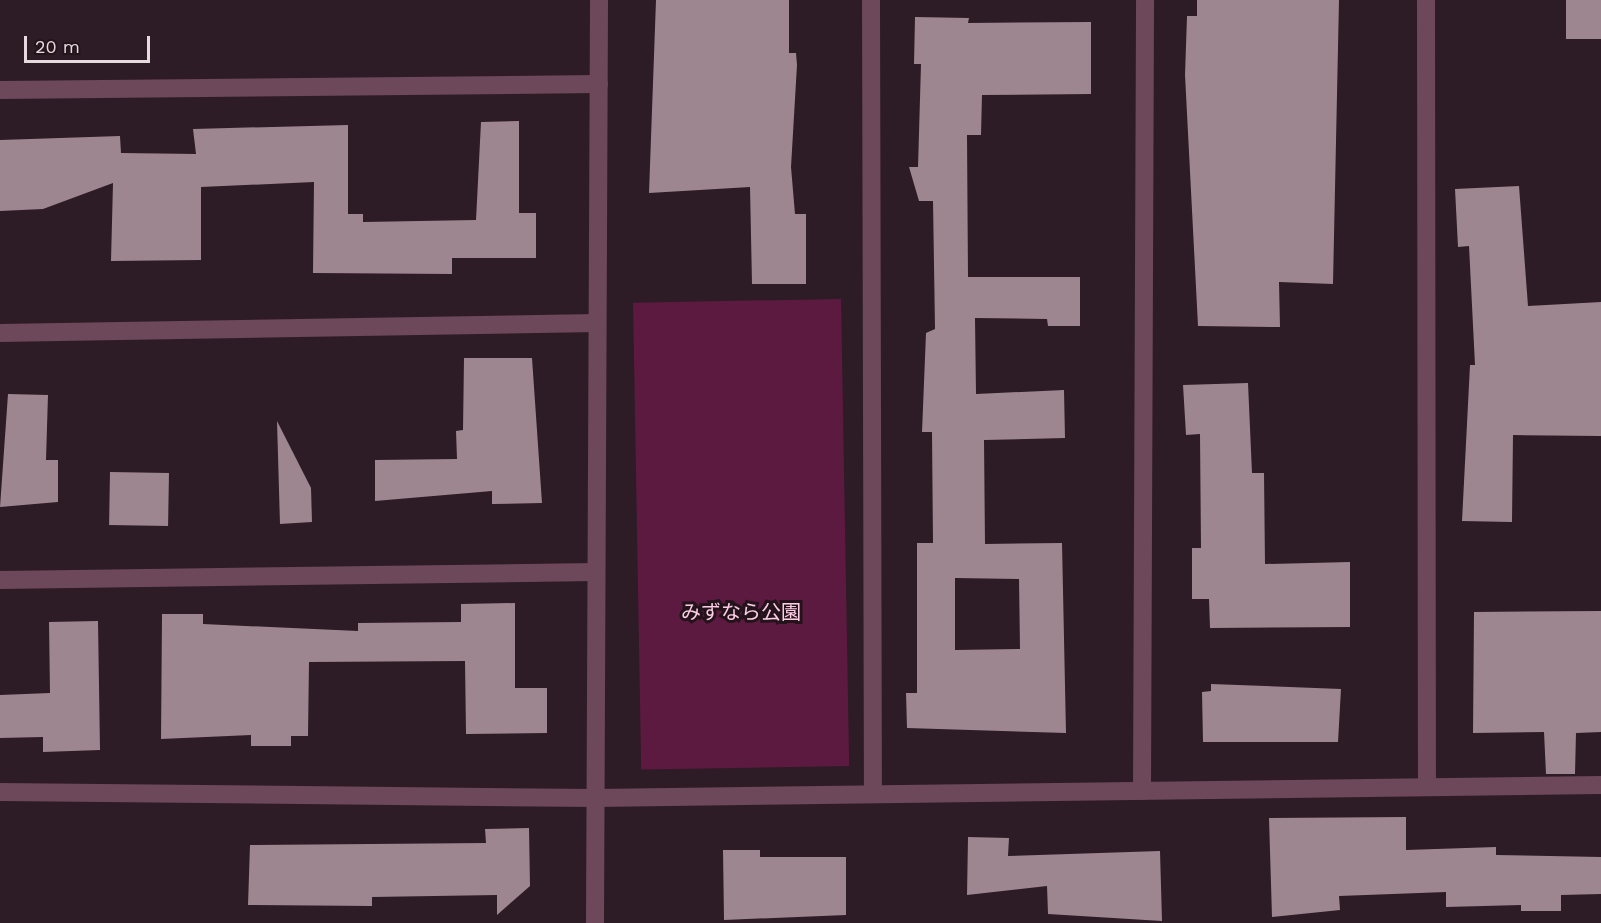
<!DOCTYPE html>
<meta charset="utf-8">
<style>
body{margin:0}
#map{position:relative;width:1601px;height:923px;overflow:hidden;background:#2d1c25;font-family:"Work Sans","Noto Sans JP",sans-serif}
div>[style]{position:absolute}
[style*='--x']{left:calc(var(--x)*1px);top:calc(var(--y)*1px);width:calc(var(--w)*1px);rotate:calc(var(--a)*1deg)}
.green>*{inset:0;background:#5d1a40;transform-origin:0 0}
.building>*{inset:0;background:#9d8690;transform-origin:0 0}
.street>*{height:18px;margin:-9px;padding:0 9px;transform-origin:9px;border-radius:9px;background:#6c485a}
span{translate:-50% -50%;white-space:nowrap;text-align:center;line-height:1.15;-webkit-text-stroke:6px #23131b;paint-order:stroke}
.park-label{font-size:20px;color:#fdcde4}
.scale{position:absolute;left:24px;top:36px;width:126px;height:27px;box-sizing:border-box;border:3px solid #e6dadf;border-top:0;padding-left:8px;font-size:18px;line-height:21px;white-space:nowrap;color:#e6dadf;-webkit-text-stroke:4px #23131b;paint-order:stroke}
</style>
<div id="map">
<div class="green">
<i style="left:841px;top:299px;width:467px;height:208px;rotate:89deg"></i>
</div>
<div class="building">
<i style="clip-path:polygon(656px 0,789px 0,789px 53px,796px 53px,797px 65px,791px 167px,795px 214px,806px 214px,806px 284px,752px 284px,750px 187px,649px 193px)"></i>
<i style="clip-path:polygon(1197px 0,1339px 0,1333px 284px,1279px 282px,1280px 327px,1198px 326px,1185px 75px,1187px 16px,1197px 16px)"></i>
<i style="left:1566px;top:0;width:35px;height:39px"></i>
<i style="clip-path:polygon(evenodd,915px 17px,969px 18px,968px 23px,1091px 22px,1091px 94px,982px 95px,981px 135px,967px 135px,968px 277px,1080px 277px,1080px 326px,1048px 326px,1047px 319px,975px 318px,976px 394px,1064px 390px,1065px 438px,984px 440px,985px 544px,1062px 543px,1066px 733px,907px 728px,906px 693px,917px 693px,917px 543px,933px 543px,932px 432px,922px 432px,926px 333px,935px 329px,933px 201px,919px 201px,909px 167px,918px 167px,921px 64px,914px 64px,915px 17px,955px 578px,1019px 579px,1020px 649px,955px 650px,955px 578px)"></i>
<i style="clip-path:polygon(519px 121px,519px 213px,536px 213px,536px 258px,452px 258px,452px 274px,313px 273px,314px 182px,201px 187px,201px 260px,111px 261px,113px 183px,43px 209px,0 211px,0 140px,120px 136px,121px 153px,196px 154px,193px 129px,348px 125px,348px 214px,363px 214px,363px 222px,476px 220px,481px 122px)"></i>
<i style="clip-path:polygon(1519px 186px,1528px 306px,1601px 302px,1601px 436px,1513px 435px,1512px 522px,1462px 521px,1470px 365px,1475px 365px,1469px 246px,1458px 247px,1455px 189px)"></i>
<i style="clip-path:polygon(464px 358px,532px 358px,542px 503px,492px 504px,492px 491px,375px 501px,375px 460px,457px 459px,456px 431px,463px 430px)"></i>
<i style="clip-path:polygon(1248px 383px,1252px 473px,1264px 473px,1265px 564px,1350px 562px,1350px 627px,1210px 628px,1209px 599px,1192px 599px,1192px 548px,1201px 548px,1200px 434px,1186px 435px,1183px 385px)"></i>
<i style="clip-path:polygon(8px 394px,48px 395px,46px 460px,58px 460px,58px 502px,0 507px)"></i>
<i style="clip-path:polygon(277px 421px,311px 488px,312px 522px,280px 524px)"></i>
<i style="left:110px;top:472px;width:59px;height:53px;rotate:1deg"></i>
<i style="clip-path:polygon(515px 603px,515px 688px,547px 688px,547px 733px,466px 734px,465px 661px,309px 662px,308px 736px,291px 736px,291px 746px,251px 746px,251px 735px,161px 739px,162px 614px,203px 614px,203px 624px,358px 631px,358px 623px,461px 622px,461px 604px)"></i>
<i style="clip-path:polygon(1601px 611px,1601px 732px,1576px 733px,1575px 774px,1546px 774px,1544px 732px,1473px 733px,1474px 612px)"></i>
<i style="clip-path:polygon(98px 621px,100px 750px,43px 752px,43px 737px,0 738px,0 695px,50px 693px,49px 622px)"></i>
<i style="clip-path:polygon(1211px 684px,1341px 689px,1338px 742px,1203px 742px,1202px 692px,1211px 691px)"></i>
<i style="clip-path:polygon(1406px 817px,1406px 850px,1496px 847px,1496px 855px,1601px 857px,1601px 894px,1561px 895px,1561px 911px,1521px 911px,1521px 905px,1446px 907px,1446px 892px,1339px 896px,1340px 910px,1272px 917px,1269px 818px)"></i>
<i style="clip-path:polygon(529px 828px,530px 886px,497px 915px,497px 895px,372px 897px,372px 906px,248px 905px,250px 845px,486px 843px,485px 829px)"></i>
<i style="clip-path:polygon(968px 837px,1009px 838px,1008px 856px,1160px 851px,1162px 921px,1048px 914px,1047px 886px,967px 895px)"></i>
<i style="clip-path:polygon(723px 850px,760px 850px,760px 857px,846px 857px,846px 915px,724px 920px)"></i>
</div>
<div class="street">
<i style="--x:871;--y:0;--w:794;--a:89.86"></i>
<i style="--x:1426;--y:0;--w:787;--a:89.93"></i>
<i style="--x:0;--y:90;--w:599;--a:-0.57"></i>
<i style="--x:0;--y:333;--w:597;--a:-0.96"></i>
<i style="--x:0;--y:580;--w:596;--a:-0.77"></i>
<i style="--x:1142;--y:791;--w:791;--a:-89.78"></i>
<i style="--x:0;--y:792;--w:595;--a:0.58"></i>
<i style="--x:595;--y:798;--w:1006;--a:-0.74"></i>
<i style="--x:595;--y:923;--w:923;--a:-89.75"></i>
</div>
<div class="park-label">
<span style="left:741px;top:612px">みずなら公園</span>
</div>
<div class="scale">20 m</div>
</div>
